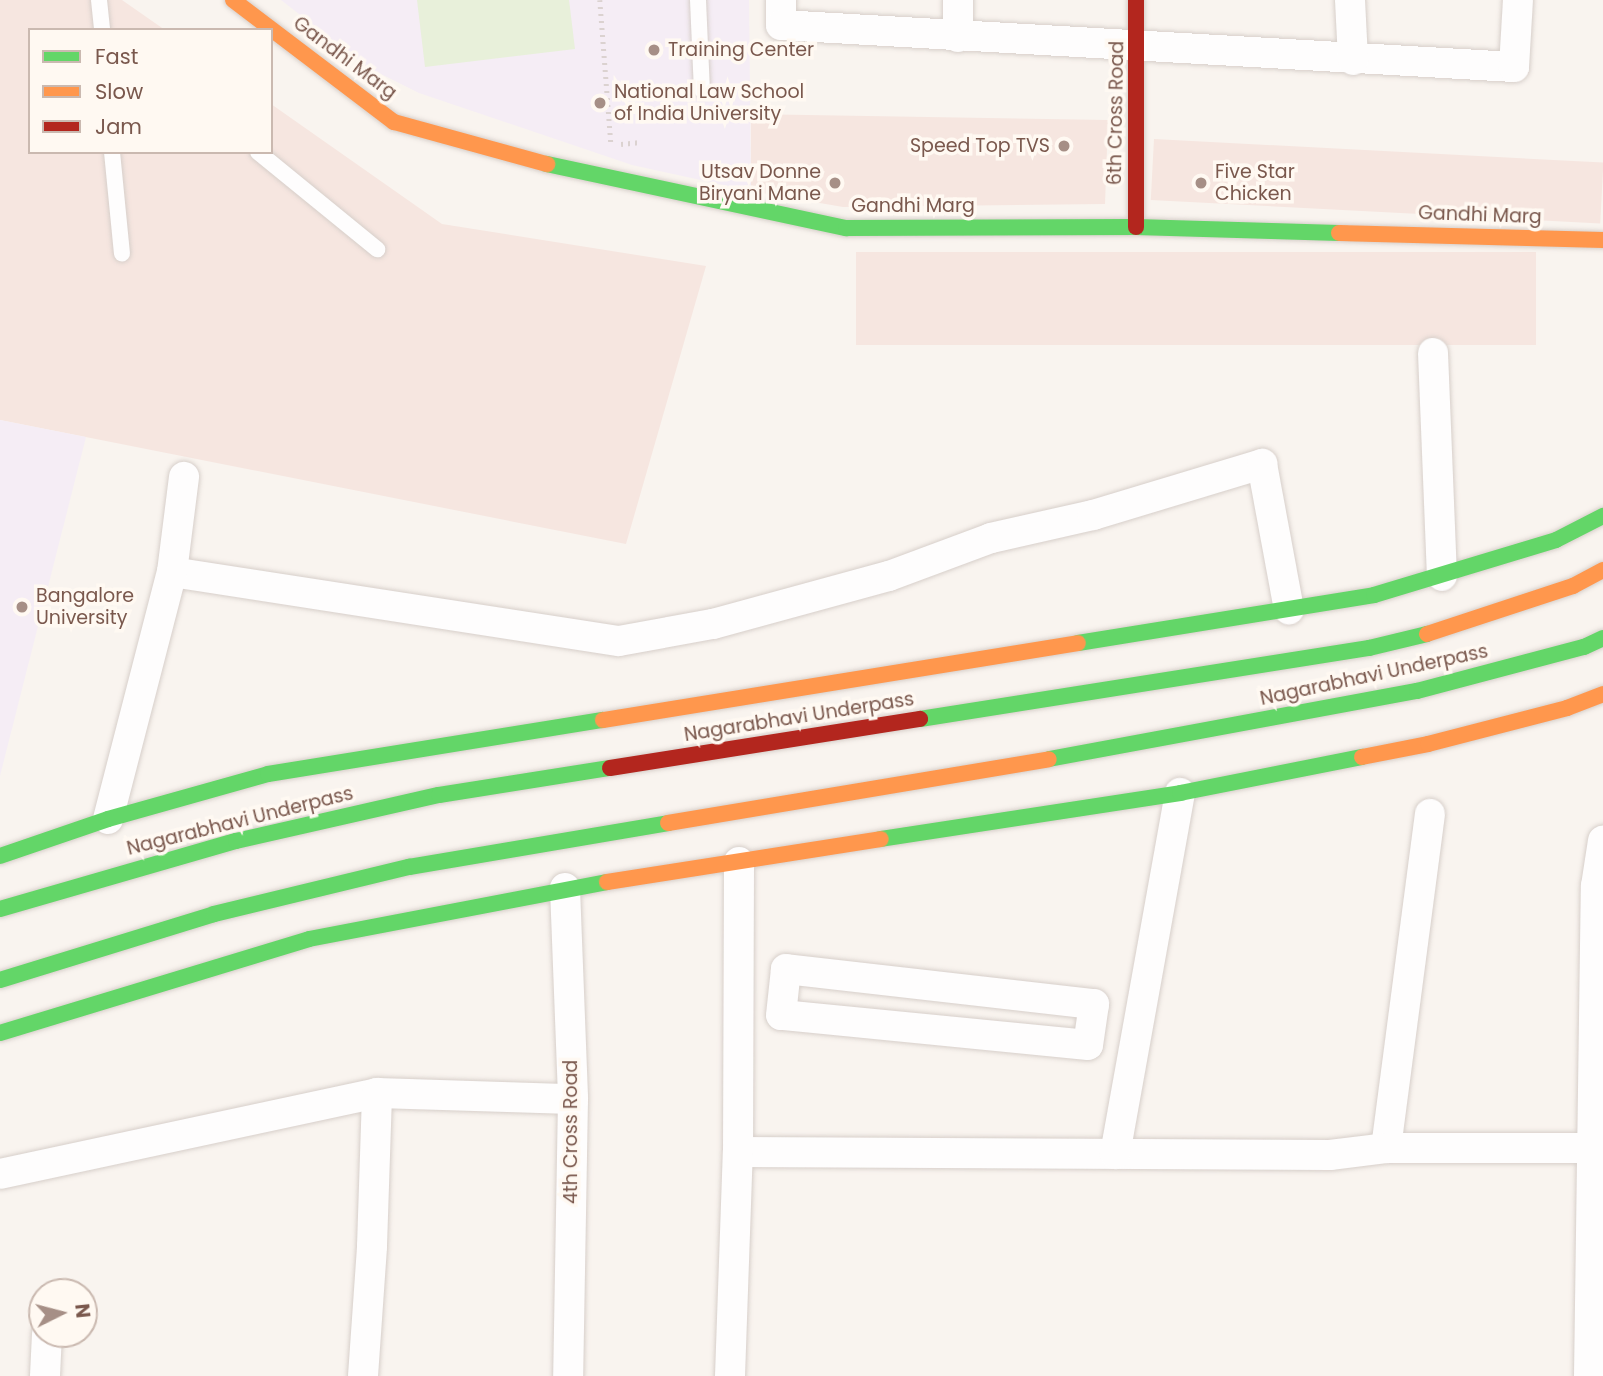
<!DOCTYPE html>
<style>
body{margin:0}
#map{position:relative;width:1603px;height:1376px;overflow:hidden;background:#f9f4ef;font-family:Poppins,sans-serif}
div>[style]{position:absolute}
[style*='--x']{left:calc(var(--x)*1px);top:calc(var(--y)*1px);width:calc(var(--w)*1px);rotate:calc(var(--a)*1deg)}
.commercial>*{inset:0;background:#f6e6e0;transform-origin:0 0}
.education>*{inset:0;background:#f5edf5}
.green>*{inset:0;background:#e8f0da}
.path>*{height:4.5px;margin-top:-2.25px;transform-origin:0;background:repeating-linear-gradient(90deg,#dbd2d0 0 2px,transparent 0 7px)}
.roads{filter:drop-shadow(0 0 2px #d7cfca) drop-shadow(0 0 2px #d7cfca)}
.lane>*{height:16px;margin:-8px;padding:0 8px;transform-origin:8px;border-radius:8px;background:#fefdfd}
.street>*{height:30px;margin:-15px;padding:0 15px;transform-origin:15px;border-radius:15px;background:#fefdfd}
.fast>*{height:16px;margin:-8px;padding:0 8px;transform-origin:8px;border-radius:8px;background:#63d668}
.slow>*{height:16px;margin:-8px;padding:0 8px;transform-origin:8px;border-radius:8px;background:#ff974d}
.jam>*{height:16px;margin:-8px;padding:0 8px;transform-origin:8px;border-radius:8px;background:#b3261e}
.dots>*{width:19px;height:19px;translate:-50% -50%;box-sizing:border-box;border:4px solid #fff9f2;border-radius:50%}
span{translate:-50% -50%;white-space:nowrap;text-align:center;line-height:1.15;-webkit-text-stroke:7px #fff9f2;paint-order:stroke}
.poi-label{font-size:19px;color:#7a584d}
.left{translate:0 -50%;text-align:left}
.right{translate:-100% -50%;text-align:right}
.street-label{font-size:19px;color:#7a584d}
.legend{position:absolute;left:28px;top:28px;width:245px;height:126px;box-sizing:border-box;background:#fff9f2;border:2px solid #cab9b0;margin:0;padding:9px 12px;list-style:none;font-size:21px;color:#7a584d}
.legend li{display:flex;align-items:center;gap:14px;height:35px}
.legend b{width:35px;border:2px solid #cab9b0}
.north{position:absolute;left:28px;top:1278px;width:70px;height:70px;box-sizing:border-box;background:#fff9f2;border:2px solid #cab9b0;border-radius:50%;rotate:84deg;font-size:19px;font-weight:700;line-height:28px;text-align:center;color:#7a584d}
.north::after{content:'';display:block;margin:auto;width:24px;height:32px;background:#a68f86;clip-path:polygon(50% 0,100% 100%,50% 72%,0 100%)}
</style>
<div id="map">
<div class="commercial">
<i style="clip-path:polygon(0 0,122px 0,165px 30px,30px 30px,30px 152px,271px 152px,271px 104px,442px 224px,706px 266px,626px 544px,0 420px)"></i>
<i style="clip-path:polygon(751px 114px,1108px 120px,1105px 204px,843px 207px,751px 191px)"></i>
<i style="left:1154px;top:139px;width:450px;height:61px;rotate:3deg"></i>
<i style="left:856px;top:252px;width:680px;height:93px"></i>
</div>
<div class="education">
<i style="clip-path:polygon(281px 0,749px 0,751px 191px,632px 165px,419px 93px,367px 67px)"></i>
<i style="clip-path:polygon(0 420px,86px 437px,0 776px)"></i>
</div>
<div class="green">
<i style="clip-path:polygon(417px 0,569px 0,575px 49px,425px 67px)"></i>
</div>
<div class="path">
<i style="--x:600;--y:0;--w:144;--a:85.6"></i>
<i style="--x:621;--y:144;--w:20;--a:-6"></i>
</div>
<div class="roads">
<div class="lane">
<i style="--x:99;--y:0;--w:30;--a:84"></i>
<i style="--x:698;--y:0;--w:90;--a:87.5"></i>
<i style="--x:112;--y:152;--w:102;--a:84.4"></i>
<i style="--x:258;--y:152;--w:154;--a:39.2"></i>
</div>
<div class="street">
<i style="--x:781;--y:0;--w:25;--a:90"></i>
<i style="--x:781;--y:25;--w:734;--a:3.28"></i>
<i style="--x:1514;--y:67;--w:67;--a:-86.6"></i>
<i style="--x:958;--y:0;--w:37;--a:90"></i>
<i style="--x:1350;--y:0;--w:60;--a:87.1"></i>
<i style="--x:1433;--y:353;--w:223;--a:87.7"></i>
<i style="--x:172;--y:572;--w:452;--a:8.8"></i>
<i style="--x:619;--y:641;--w:96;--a:-10.3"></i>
<i style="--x:713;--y:624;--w:182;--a:-15.3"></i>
<i style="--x:889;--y:576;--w:109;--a:-20.4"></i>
<i style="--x:991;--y:538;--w:105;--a:-12.7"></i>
<i style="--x:1093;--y:515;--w:177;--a:-16.8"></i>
<i style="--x:1262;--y:464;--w:148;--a:79.5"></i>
<i style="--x:108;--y:819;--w:255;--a:-75.5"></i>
<i style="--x:172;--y:572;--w:96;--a:-82.8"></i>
<i style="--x:565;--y:888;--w:211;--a:87.8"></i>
<i style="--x:573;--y:1099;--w:277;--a:91"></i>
<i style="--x:786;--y:969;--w:310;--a:6.5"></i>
<i style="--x:1094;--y:1004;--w:41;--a:98.3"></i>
<i style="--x:1088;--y:1045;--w:308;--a:-174.4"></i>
<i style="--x:781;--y:1015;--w:46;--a:-83.8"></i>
<i style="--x:1386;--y:1148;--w:337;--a:-82.5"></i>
<i style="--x:738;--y:1152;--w:592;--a:0.29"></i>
<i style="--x:1330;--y:1155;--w:56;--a:-7.1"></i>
<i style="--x:1386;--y:1148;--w:205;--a:0"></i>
<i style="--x:1115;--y:1154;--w:367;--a:-79.8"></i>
<i style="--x:0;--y:1174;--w:386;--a:-12.1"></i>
<i style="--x:377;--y:1093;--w:196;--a:1.8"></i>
<i style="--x:45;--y:1376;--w:42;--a:-87.3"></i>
<i style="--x:363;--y:1376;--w:130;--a:-86"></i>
<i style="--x:372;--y:1246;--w:153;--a:-88.1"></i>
<i style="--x:730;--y:1376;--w:224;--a:-88"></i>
<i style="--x:738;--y:1152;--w:290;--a:-89.8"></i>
<i style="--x:1589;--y:1376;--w:490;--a:-89.2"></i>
<i style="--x:1596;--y:886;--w:46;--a:-81.2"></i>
</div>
<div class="fast">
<i style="--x:547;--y:164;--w:306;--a:12.1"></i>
<i style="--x:846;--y:228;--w:290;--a:-0.2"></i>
<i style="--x:1136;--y:227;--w:203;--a:1.7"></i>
<i style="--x:1078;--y:643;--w:300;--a:-9.2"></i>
<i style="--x:1374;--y:595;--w:190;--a:-16.8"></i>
<i style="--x:1556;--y:540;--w:53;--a:-27.1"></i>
<i style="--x:920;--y:719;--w:455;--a:-9"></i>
<i style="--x:1369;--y:648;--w:60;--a:-13.6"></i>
<i style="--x:1049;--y:759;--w:374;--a:-10.5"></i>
<i style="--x:1417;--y:691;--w:173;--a:-14.8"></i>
<i style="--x:1584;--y:647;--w:21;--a:-25"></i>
<i style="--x:881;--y:839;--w:303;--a:-8.7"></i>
<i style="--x:1180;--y:793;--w:186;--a:-11.2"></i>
<i style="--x:0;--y:856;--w:114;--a:-18.9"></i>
<i style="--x:108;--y:819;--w:166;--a:-15.7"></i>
<i style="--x:268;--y:774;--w:339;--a:-9.2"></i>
<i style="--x:0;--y:909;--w:246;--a:-16.1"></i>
<i style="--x:236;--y:841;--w:208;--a:-12.8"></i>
<i style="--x:439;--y:795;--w:173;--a:-9"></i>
<i style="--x:0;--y:980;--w:224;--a:-17.1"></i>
<i style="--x:214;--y:914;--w:201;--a:-13.6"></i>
<i style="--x:409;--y:867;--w:263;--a:-9.6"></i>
<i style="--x:0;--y:1033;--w:323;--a:-16.9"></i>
<i style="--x:309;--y:939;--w:303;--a:-10.8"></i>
</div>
<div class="slow">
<i style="--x:233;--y:0;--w:202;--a:37.2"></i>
<i style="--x:394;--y:122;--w:159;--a:15.4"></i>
<i style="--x:1339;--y:233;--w:264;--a:1.5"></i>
<i style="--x:1427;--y:634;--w:154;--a:-18.2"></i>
<i style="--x:1573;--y:586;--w:34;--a:-28"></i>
<i style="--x:603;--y:720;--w:481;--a:-9.2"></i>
<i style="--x:1362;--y:757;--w:67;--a:-11.1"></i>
<i style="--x:1428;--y:744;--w:144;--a:-14.5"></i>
<i style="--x:1567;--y:708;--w:39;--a:-21"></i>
<i style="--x:668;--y:823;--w:386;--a:-9.5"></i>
<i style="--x:607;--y:882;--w:277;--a:-8.9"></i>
</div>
<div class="jam">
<i style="--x:1136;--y:0;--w:227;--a:90"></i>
<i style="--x:610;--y:768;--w:314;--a:-9"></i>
</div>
</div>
<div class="dots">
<i style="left:654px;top:50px;background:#a68f86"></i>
<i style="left:600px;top:103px;background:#a68f86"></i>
<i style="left:1064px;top:146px;background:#a68f86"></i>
<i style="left:835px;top:183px;background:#a68f86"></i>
<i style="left:1201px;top:183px;background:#a68f86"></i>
<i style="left:22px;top:607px;background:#a68f86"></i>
</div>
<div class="poi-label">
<span class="left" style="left:668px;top:50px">Training Center</span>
<span class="left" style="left:614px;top:103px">National Law School<br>of India University</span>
<span class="right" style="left:1050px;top:146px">Speed Top TVS</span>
<span class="right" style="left:821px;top:183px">Utsav Donne<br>Biryani Mane</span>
<span class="left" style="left:1215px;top:183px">Five Star<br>Chicken</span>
<span class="left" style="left:36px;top:607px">Bangalore<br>University</span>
</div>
<div class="street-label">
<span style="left:345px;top:58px;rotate:37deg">Gandhi Marg</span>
<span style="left:1116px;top:113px;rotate:-89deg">6th Cross Road</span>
<span style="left:913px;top:206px">Gandhi Marg</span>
<span style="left:1480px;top:215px;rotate:2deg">Gandhi Marg</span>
<span style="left:1374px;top:675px;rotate:-12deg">Nagarabhavi Underpass</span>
<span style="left:799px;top:717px;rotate:-9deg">Nagarabhavi Underpass</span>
<span style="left:240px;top:821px;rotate:-14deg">Nagarabhavi Underpass</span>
<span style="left:571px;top:1132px;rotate:-90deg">4th Cross Road</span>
</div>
<ul class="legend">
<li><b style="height:9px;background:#63d668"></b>Fast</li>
<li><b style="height:9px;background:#ff974d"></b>Slow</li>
<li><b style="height:9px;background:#b3261e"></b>Jam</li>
</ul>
<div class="north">N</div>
</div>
